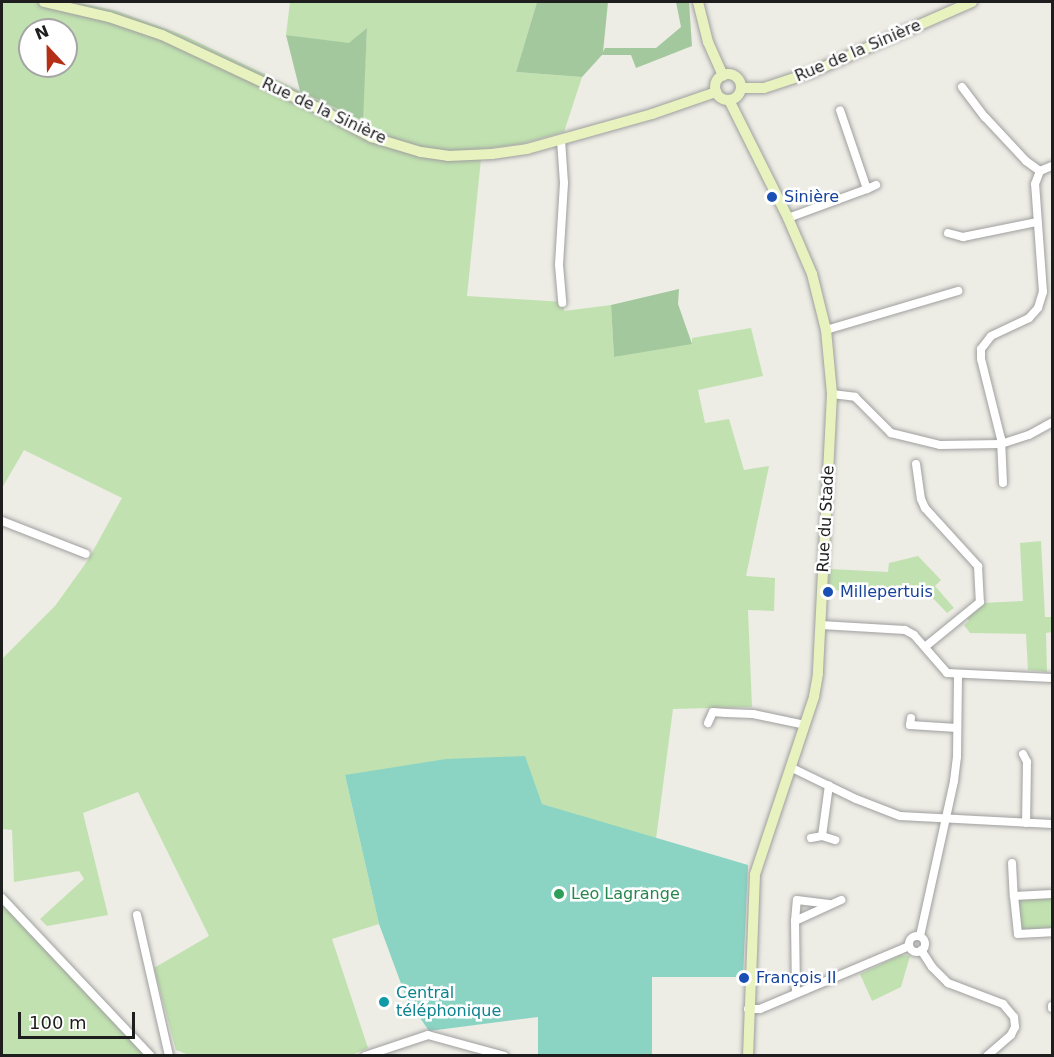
<!DOCTYPE html>
<meta charset="utf-8">
<style>
body{margin:0}
#map{position:relative;width:1054px;height:1057px;overflow:hidden;background:#edece5;font-family:"DejaVu Sans",sans-serif}
div>[style]{position:absolute}
[style*='--x']{left:calc(var(--x)*1px);top:calc(var(--y)*1px);width:calc(var(--w)*1px);rotate:calc(var(--a)*1deg)}
.grass>*{inset:0;background:#c1e2b0}
.forest>*{inset:0;background:#a4c89e}
.pitch>*{inset:0;background:#8bd4c3}
.roads{filter:drop-shadow(0 0 2px #9f9f9f) drop-shadow(0 0 2px #9f9f9f)}
.street>*{height:8px;margin:-4px;padding:0 4px;transform-origin:4px;border-radius:4px;background:#fff}
.street>.ring{margin:-4px;padding:0;box-sizing:content-box;background:none;border:8px solid #fff;border-radius:50%}
.secondary>*{height:10px;margin:-5px;padding:0 5px;transform-origin:5px;border-radius:5px;background:#e7f2be}
.secondary>.ring{margin:-5px;padding:0;box-sizing:content-box;background:none;border:10px solid #e7f2be;border-radius:50%}
.dots>*{width:16px;height:16px;translate:-50% -50%;box-sizing:border-box;border:3px solid #fff;border-radius:50%}
span{translate:-50% -50%;white-space:nowrap;text-align:center;line-height:1.15;-webkit-text-stroke:5px #fff;paint-order:stroke}
.street-label{font-size:16px;color:#1e1e1e}
.transit-label{font-size:16px;color:#164399}
.left{translate:0 -50%;text-align:left}
.leisure-label{font-size:16px;color:#27864d}
.culture-label{font-size:16px;color:#0d838f}
.frame{position:absolute;inset:0;border:3px solid #1e1e1e;pointer-events:none}
.north{position:absolute;left:18px;top:18px;width:60px;height:60px;box-sizing:border-box;background:#fff;border:2px solid #a5a5a5;border-radius:50%;rotate:338deg;font-size:16px;font-weight:700;line-height:24px;text-align:center;color:#1e1e1e}
.north::after{content:'';display:block;margin:auto;width:21px;height:27px;background:#b52f16;clip-path:polygon(50% 0,100% 100%,50% 72%,0 100%)}
.scale{position:absolute;left:18px;top:1012px;width:117px;height:27px;box-sizing:border-box;border:3px solid #1e1e1e;border-top:0;padding-left:8px;font-size:18px;line-height:21px;white-space:nowrap;color:#1e1e1e;-webkit-text-stroke:4px #fff;paint-order:stroke}
</style>
<div id="map">
<div class="grass">
<i style="clip-path:polygon(evenodd,2px 2px,76px 2px,117px 11px,183px 35px,362px 121px,367px 29px,349px 44px,286px 35px,290px 2px,537px 2px,516px 72px,582px 77px,564px 132px,521px 144px,482px 149px,467px 296px,564px 302px,564px 311px,611px 305px,614px 357px,692px 343px,692px 338px,751px 328px,763px 376px,698px 390px,705px 423px,729px 419px,744px 470px,769px 466px,746px 576px,775px 578px,774px 611px,748px 610px,752px 707px,673px 709px,656px 839px,542px 804px,345px 775px,379px 924px,332px 939px,368px 1048px,350px 1056px,189px 1055px,176px 1050px,154px 968px,209px 936px,138px 792px,83px 813px,108px 915px,47px 926px,40px 919px,84px 879px,79px 871px,14px 882px,12px 830px,2px 829px,2px 659px,55px 606px,88px 560px,122px 498px,24px 450px,2px 488px,2px 2px,30px 30px,66px 30px,66px 66px,30px 66px,30px 30px)"></i>
<i style="clip-path:polygon(1041px 541px,1045px 617px,1052px 617px,1052px 632px,1046px 633px,1047px 672px,1028px 670px,1026px 634px,970px 633px,964px 625px,969px 621px,966px 617px,983px 603px,1023px 601px,1020px 543px)"></i>
<i style="clip-path:polygon(918px 556px,941px 580px,935px 586px,954px 608px,947px 613px,927px 592px,827px 590px,830px 569px,888px 572px,889px 563px)"></i>
<i style="clip-path:polygon(1052px 897px,1052px 928px,1022px 930px,1018px 927px,1017px 904px,1021px 898px)"></i>
<i style="clip-path:polygon(2px 904px,9px 909px,26px 930px,146px 1055px,2px 1055px)"></i>
<i style="clip-path:polygon(901px 955px,910px 956px,901px 987px,872px 1001px,860px 974px)"></i>
</div>
<div class="forest">
<i style="clip-path:polygon(537px 2px,608px 2px,603px 52px,605px 48px,656px 48px,681px 27px,676px 2px,689px 2px,692px 46px,636px 68px,631px 55px,602px 55px,582px 77px,516px 72px)"></i>
<i style="clip-path:polygon(367px 28px,363px 121px,300px 91px,286px 35px,349px 43px)"></i>
<i style="clip-path:polygon(679px 289px,678px 304px,692px 344px,614px 357px,611px 305px)"></i>
</div>
<div class="pitch">
<i style="clip-path:polygon(525px 756px,542px 804px,748px 865px,743px 977px,652px 977px,652px 1055px,538px 1055px,538px 1017px,429px 1031px,406px 997px,379px 924px,345px 775px,446px 759px)"></i>
</div>
<div class="roads">
<div class="street">
<i style="--x:962;--y:87;--w:38;--a:53"></i>
<i style="--x:985;--y:117;--w:60;--a:47"></i>
<i style="--x:1026;--y:161;--w:17;--a:36"></i>
<i style="--x:561;--y:140;--w:43;--a:86"></i>
<i style="--x:564;--y:183;--w:82;--a:93.5"></i>
<i style="--x:559;--y:265;--w:38;--a:85"></i>
<i style="--x:867;--y:189;--w:10;--a:-24"></i>
<i style="--x:788;--y:218;--w:84;--a:-20.2"></i>
<i style="--x:867;--y:189;--w:83;--a:-108.9"></i>
<i style="--x:948;--y:233;--w:16;--a:15"></i>
<i style="--x:963;--y:237;--w:76;--a:-11.5"></i>
<i style="--x:826;--y:330;--w:138;--a:-16.5"></i>
<i style="--x:832;--y:394;--w:23;--a:7"></i>
<i style="--x:855;--y:397;--w:51;--a:45"></i>
<i style="--x:891;--y:433;--w:50;--a:13.8"></i>
<i style="--x:940;--y:445;--w:61;--a:-0.9"></i>
<i style="--x:1001;--y:444;--w:29;--a:-18"></i>
<i style="--x:1029;--y:435;--w:26;--a:-29"></i>
<i style="--x:916;--y:464;--w:35;--a:82"></i>
<i style="--x:921;--y:499;--w:10;--a:66"></i>
<i style="--x:925;--y:508;--w:79;--a:47.6"></i>
<i style="--x:978;--y:566;--w:36;--a:87"></i>
<i style="--x:980;--y:602;--w:71;--a:140.7"></i>
<i style="--x:1003;--y:483;--w:44;--a:-92.6"></i>
<i style="--x:1001;--y:439;--w:82;--a:-104"></i>
<i style="--x:981;--y:359;--w:10;--a:-90"></i>
<i style="--x:981;--y:349;--w:16;--a:-52"></i>
<i style="--x:991;--y:336;--w:42;--a:-25.3"></i>
<i style="--x:1029;--y:318;--w:13;--a:-48"></i>
<i style="--x:1038;--y:308;--w:17;--a:-73"></i>
<i style="--x:1043;--y:292;--w:108;--a:-94.2"></i>
<i style="--x:1035;--y:184;--w:14;--a:-69"></i>
<i style="--x:1040;--y:171;--w:13;--a:-23"></i>
<i style="--x:2;--y:521;--w:90;--a:21.4"></i>
<i style="--x:821;--y:625;--w:84;--a:3.4"></i>
<i style="--x:905;--y:630;--w:10;--a:29"></i>
<i style="--x:914;--y:635;--w:50;--a:49"></i>
<i style="--x:947;--y:673;--w:105;--a:2.7"></i>
<i style="--x:911;--y:718;--w:7;--a:98"></i>
<i style="--x:910;--y:725;--w:47;--a:3.7"></i>
<i style="--x:708;--y:723;--w:12;--a:-66"></i>
<i style="--x:713;--y:712;--w:13;--a:4"></i>
<i style="--x:726;--y:713;--w:27;--a:2"></i>
<i style="--x:753;--y:714;--w:53;--a:11.9"></i>
<i style="--x:1023;--y:754;--w:9;--a:63"></i>
<i style="--x:1027;--y:762;--w:61;--a:90.9"></i>
<i style="--x:790;--y:767;--w:73;--a:25.9"></i>
<i style="--x:856;--y:799;--w:47;--a:21.1"></i>
<i style="--x:900;--y:816;--w:152;--a:3"></i>
<i style="--x:822;--y:836;--w:51;--a:-82.2"></i>
<i style="--x:811;--y:838;--w:11;--a:-10"></i>
<i style="--x:822;--y:836;--w:14;--a:17"></i>
<i style="--x:1012;--y:863;--w:33;--a:87"></i>
<i style="--x:1052;--y:894;--w:38;--a:177"></i>
<i style="--x:1014;--y:896;--w:38;--a:84"></i>
<i style="--x:1018;--y:934;--w:34;--a:-3"></i>
<i style="--x:2;--y:898;--w:217;--a:46.7"></i>
<i style="--x:137;--y:915;--w:145;--a:77.2"></i>
<i style="--x:795;--y:921;--w:21;--a:-85"></i>
<i style="--x:797;--y:900;--w:32;--a:7"></i>
<i class="ring" style="left:909px;top:936px;width:8px;height:8px"></i>
<i style="--x:920;--y:936;--w:159;--a:-77.6"></i>
<i style="--x:954;--y:781;--w:24;--a:-83"></i>
<i style="--x:957;--y:757;--w:83;--a:-89.3"></i>
<i style="--x:921;--y:950;--w:20;--a:57"></i>
<i style="--x:932;--y:967;--w:23;--a:45"></i>
<i style="--x:948;--y:983;--w:59;--a:20.9"></i>
<i style="--x:1003;--y:1004;--w:17;--a:50"></i>
<i style="--x:1014;--y:1017;--w:10;--a:84"></i>
<i style="--x:1015;--y:1027;--w:9;--a:117"></i>
<i style="--x:1011;--y:1035;--w:32;--a:139"></i>
<i style="--x:796;--y:993;--w:72;--a:-90.8"></i>
<i style="--x:795;--y:921;--w:51;--a:-24.5"></i>
<i style="--x:1052;--y:1006;--w:2;--a:90"></i>
<i style="--x:748;--y:1009;--w:12;--a:0"></i>
<i style="--x:760;--y:1009;--w:162;--a:-22.9"></i>
<i style="--x:365;--y:1056;--w:66;--a:-18.4"></i>
<i style="--x:428;--y:1035;--w:79;--a:15.4"></i>
</div>
<div class="secondary">
<i style="--x:44;--y:2;--w:67;--a:13"></i>
<i style="--x:109;--y:17;--w:56;--a:18.8"></i>
<i style="--x:162;--y:35;--w:170;--a:25.1"></i>
<i style="--x:316;--y:107;--w:63;--a:28.6"></i>
<i style="--x:371;--y:137;--w:52;--a:16.7"></i>
<i style="--x:421;--y:152;--w:27;--a:8"></i>
<i style="--x:448;--y:156;--w:44;--a:-2.6"></i>
<i style="--x:492;--y:154;--w:35;--a:-8"></i>
<i style="--x:527;--y:149;--w:130;--a:-15.6"></i>
<i style="--x:652;--y:114;--w:68;--a:-19"></i>
<i style="--x:698;--y:2;--w:41;--a:76"></i>
<i style="--x:708;--y:42;--w:37;--a:66"></i>
<i class="ring" style="left:715px;top:74px;width:16px;height:16px"></i>
<i style="--x:741;--y:88;--w:23;--a:0"></i>
<i style="--x:764;--y:88;--w:48;--a:-18.1"></i>
<i style="--x:810;--y:73;--w:177;--a:-23.7"></i>
<i style="--x:729;--y:100;--w:132;--a:63.4"></i>
<i style="--x:788;--y:218;--w:61;--a:66.8"></i>
<i style="--x:812;--y:274;--w:58;--a:76"></i>
<i style="--x:826;--y:330;--w:64;--a:84.6"></i>
<i style="--x:832;--y:394;--w:280;--a:92.9"></i>
<i style="--x:818;--y:674;--w:23;--a:100"></i>
<i style="--x:814;--y:697;--w:187;--a:108.4"></i>
<i style="--x:755;--y:874;--w:182;--a:92.2"></i>
</div>
</div>
<div class="dots">
<i style="left:772px;top:197px;background:#1a4fb4"></i>
<i style="left:828px;top:592px;background:#1a4fb4"></i>
<i style="left:559px;top:894px;background:#2e9e5b"></i>
<i style="left:744px;top:978px;background:#1a4fb4"></i>
<i style="left:384px;top:1002px;background:#0f9aa8"></i>
</div>
<div class="street-label">
<span style="left:858px;top:51px;rotate:-23deg">Rue de la Sinière</span>
<span style="left:324px;top:111px;rotate:25deg">Rue de la Sinière</span>
<span style="left:826px;top:519px;rotate:-87deg">Rue du Stade</span>
</div>
<div class="transit-label">
<span class="left" style="left:784px;top:197px">Sinière</span>
<span class="left" style="left:840px;top:592px">Millepertuis</span>
<span class="left" style="left:756px;top:978px">François II</span>
</div>
<div class="leisure-label">
<span class="left" style="left:571px;top:894px">Leo Lagrange</span>
</div>
<div class="culture-label">
<span class="left" style="left:396px;top:1002px">Central<br>téléphonique</span>
</div>
<div class="frame"></div>
<div class="north">N</div>
<div class="scale">100 m</div>
</div>
